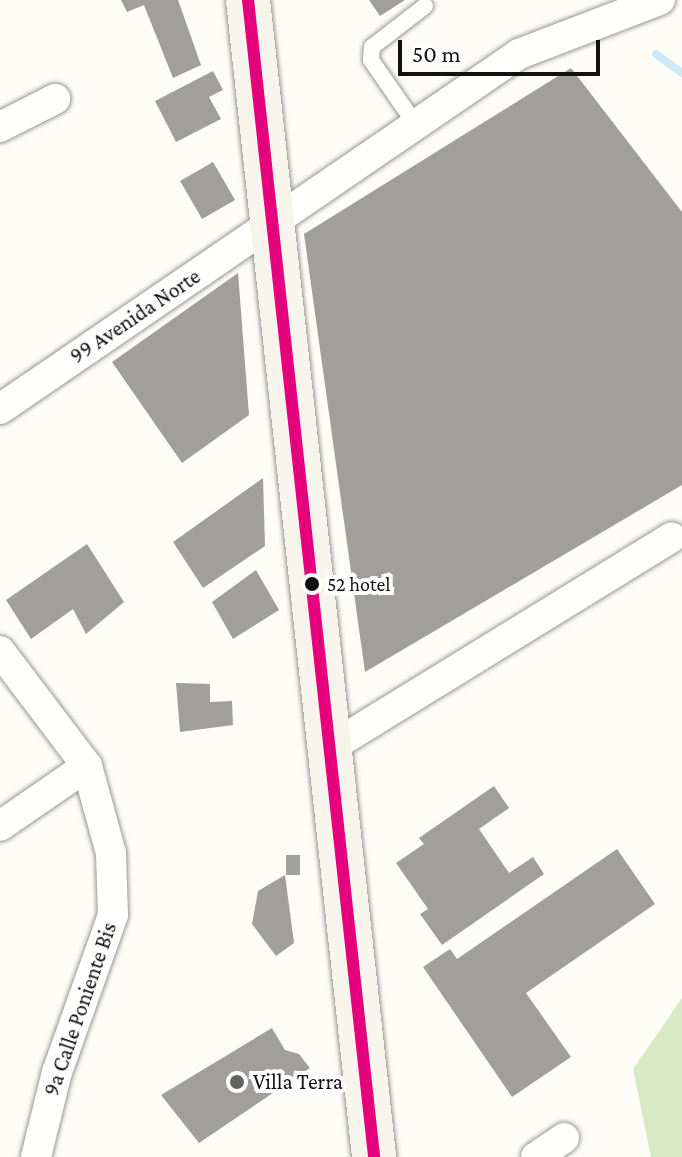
<!DOCTYPE html>
<style>
body{margin:0}
#map{position:relative;width:682px;height:1157px;overflow:hidden;background:#fdfcf7;font-family:"Crimson Pro",serif}
div>[style]{position:absolute}
[style*='--x']{left:calc(var(--x)*1px);top:calc(var(--y)*1px);width:calc(var(--w)*1px);rotate:calc(var(--a)*1deg)}
.forest>*{inset:0;background:#d8eac5}
.stream>*{height:8px;margin:-4px;padding:0 4px;transform-origin:4px;border-radius:4px;background:#cde8f7}
.building>*{inset:0;background:#a19f9c;transform-origin:0 0}
.roads{filter:drop-shadow(0 0 2px #979795) drop-shadow(0 0 2px #979795)}
.lane>*{height:16px;margin:-8px;padding:0 8px;transform-origin:8px;border-radius:8px;background:#fffffe}
.street>*{height:30px;margin:-15px;padding:0 15px;transform-origin:15px;border-radius:15px;background:#fffffe}
.secondary>*{height:44px;margin:-22px;padding:0 22px;transform-origin:22px;border-radius:22px;background:#f6f4eb}
.bus-1>*{height:12px;margin:-6px;padding:0 6px;transform-origin:6px;border-radius:6px;background:#e5007d}
.dots>*{width:22px;height:22px;translate:-50% -50%;box-sizing:border-box;border:4px solid #fff;border-radius:50%}
span{translate:-50% -50%;white-space:nowrap;text-align:center;line-height:1.15;-webkit-text-stroke:8px #fff;paint-order:stroke}
.bus-label{font-size:20px;color:#111}
.left{translate:0 -50%;text-align:left}
.street-label{font-size:22px;color:#111}
.poi-label{font-size:22px;color:#111}
.scale{position:absolute;left:398px;top:40px;width:202px;height:36px;box-sizing:border-box;border:4px solid #111;border-top:0;padding-left:10px;font-size:24px;line-height:28px;white-space:nowrap;color:#111;-webkit-text-stroke:6px #fff;paint-order:stroke}
</style>
<div id="map">
<div class="forest">
<i style="clip-path:polygon(682px 998px,682px 1157px,651px 1157px,633px 1069px)"></i>
</div>
<div class="stream">
<i style="--x:656;--y:54;--w:32;--a:36"></i>
</div>
<div class="building">
<i style="clip-path:polygon(121px 0,178px 0,201px 65px,173px 78px,144px 5px,127px 12px)"></i>
<i style="clip-path:polygon(369px 0,405px 0,380px 16px)"></i>
<i style="clip-path:polygon(571px 68px,682px 212px,682px 485px,365px 672px,304px 234px)"></i>
<i style="clip-path:polygon(213px 71px,223px 90px,209px 97px,221px 119px,176px 142px,155px 101px)"></i>
<i style="left:213px;top:162px;width:44px;height:38px;rotate:60deg"></i>
<i style="clip-path:polygon(238px 273px,249px 415px,182px 463px,112px 362px)"></i>
<i style="clip-path:polygon(263px 478px,265px 546px,203px 588px,173px 542px)"></i>
<i style="clip-path:polygon(87px 544px,124px 602px,86px 634px,73px 609px,31px 639px,6px 600px)"></i>
<i style="clip-path:polygon(256px 570px,279px 610px,233px 639px,212px 602px)"></i>
<i style="clip-path:polygon(176px 683px,210px 684px,210px 702px,232px 701px,233px 725px,180px 732px)"></i>
<i style="clip-path:polygon(494px 786px,509px 808px,479px 829px,509px 873px,533px 857px,544px 874px,442px 945px,420px 914px,428px 909px,396px 863px,424px 844px,419px 838px)"></i>
<i style="clip-path:polygon(617px 849px,655px 904px,526px 993px,571px 1057px,512px 1097px,423px 967px,450px 949px,457px 959px)"></i>
<i style="left:286px;top:855px;width:14px;height:20px"></i>
<i style="clip-path:polygon(285px 875px,294px 943px,276px 956px,252px 924px,258px 891px)"></i>
<i style="clip-path:polygon(272px 1028px,285px 1050px,299px 1054px,310px 1068px,199px 1143px,161px 1095px)"></i>
</div>
<div class="roads">
<div class="lane">
<i style="--x:416;--y:125;--w:79;--a:-124.7"></i>
<i style="--x:371;--y:60;--w:13;--a:-86"></i>
<i style="--x:372;--y:47;--w:67;--a:-37.7"></i>
</div>
<div class="street">
<i style="--x:0;--y:127;--w:62;--a:-27"></i>
<i style="--x:0;--y:409;--w:629;--a:-34.37"></i>
<i style="--x:519;--y:54;--w:151;--a:-21"></i>
<i style="--x:0;--y:651;--w:144;--a:52.9"></i>
<i style="--x:87;--y:766;--w:90;--a:74.6"></i>
<i style="--x:111;--y:853;--w:62;--a:88.2"></i>
<i style="--x:113;--y:915;--w:167;--a:109.6"></i>
<i style="--x:57;--y:1072;--w:88;--a:103.9"></i>
<i style="--x:331;--y:747;--w:400;--a:-31.6"></i>
<i style="--x:0;--y:826;--w:106;--a:-34.6"></i>
<i style="--x:536;--y:1157;--w:34;--a:-34"></i>
</div>
<div class="secondary">
<i style="--x:248;--y:0;--w:1164;--a:83.78"></i>
</div>
</div>
<div class="bus-1">
<i style="--x:248;--y:0;--w:1164;--a:83.78"></i>
</div>
<div class="dots">
<i style="left:312px;top:584px;background:#111"></i>
<i style="left:237px;top:1082px;background:#646362"></i>
</div>
<div class="bus-label">
<span class="left" style="left:327px;top:584px">52 hotel</span>
</div>
<div class="street-label">
<span style="left:135px;top:316px;rotate:-34deg">99 Avenida Norte</span>
<span style="left:80px;top:1009px;rotate:-71deg">9a Calle Poniente Bis</span>
</div>
<div class="poi-label">
<span class="left" style="left:253px;top:1082px">Villa Terra</span>
</div>
<div class="scale">50 m</div>
</div>
